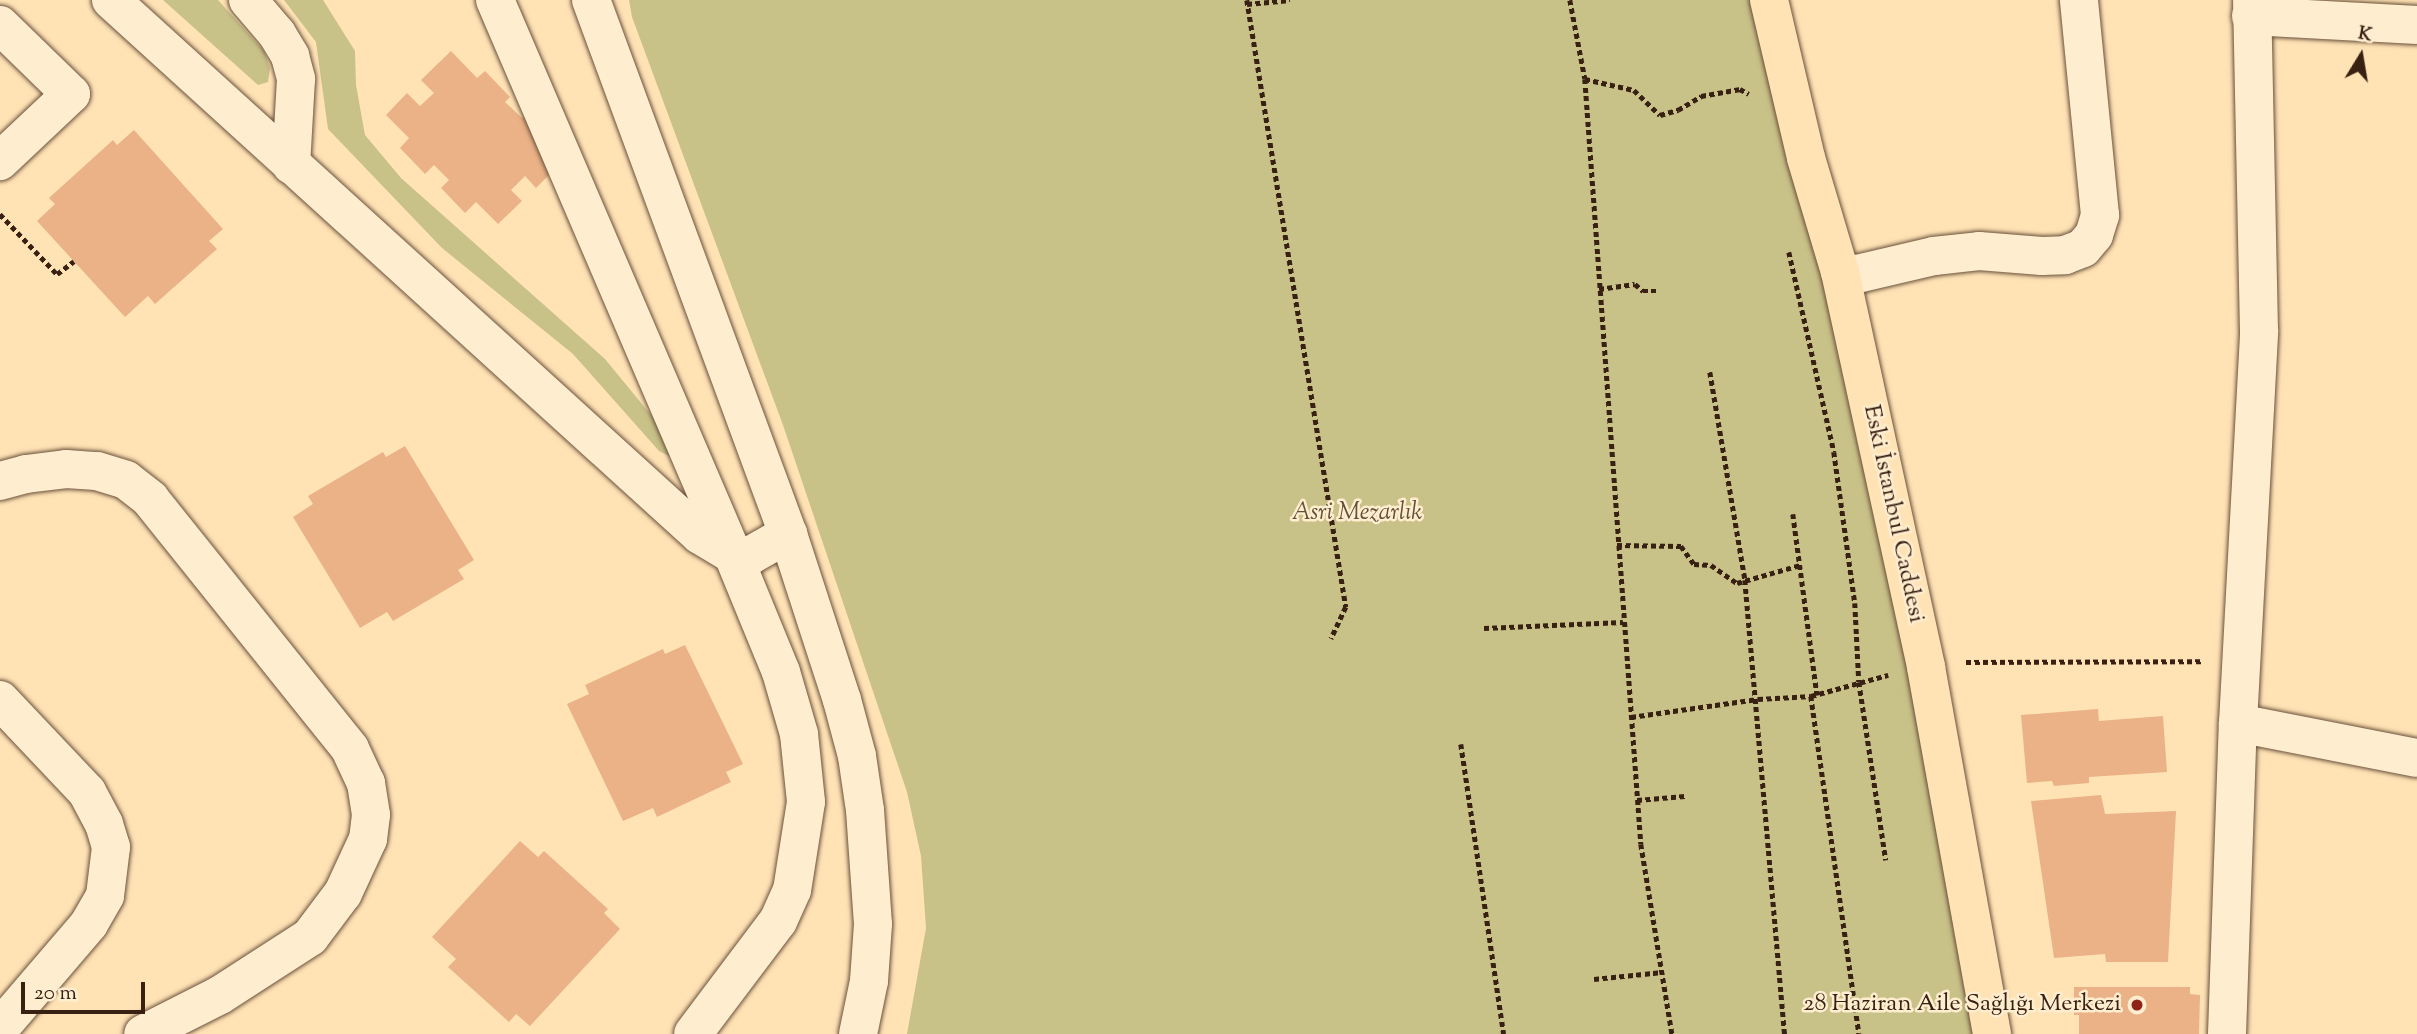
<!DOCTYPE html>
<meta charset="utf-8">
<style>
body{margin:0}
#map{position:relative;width:2417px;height:1034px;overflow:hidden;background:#ffe3b5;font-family:"Sorts Mill Goudy",serif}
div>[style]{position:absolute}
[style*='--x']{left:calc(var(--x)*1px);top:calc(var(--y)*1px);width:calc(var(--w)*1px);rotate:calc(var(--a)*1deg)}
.green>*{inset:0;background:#c8c188}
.building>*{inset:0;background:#eab286}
.path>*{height:4.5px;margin-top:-2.25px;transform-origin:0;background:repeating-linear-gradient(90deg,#382013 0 5px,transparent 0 8.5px)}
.roads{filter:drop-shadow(0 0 2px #6a513c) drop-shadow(0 0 2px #6a513c)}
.minor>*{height:38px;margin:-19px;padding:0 19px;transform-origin:19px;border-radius:19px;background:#ffedcf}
.major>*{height:38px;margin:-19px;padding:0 19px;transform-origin:19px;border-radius:19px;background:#ffe3b5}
.dots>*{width:19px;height:19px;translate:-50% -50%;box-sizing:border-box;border:4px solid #ffedcf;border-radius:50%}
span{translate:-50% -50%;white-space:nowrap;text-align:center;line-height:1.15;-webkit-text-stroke:5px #ffedcf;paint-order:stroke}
.park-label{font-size:24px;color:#635036;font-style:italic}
.street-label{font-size:24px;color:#382013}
.poi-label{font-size:24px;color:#382013}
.right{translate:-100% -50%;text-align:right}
.north{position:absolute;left:2326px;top:21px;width:70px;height:70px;-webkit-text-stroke:5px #ffedcf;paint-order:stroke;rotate:11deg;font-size:19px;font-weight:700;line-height:28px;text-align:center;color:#382013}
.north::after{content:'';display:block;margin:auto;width:24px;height:32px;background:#382013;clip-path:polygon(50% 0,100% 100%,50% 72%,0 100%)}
.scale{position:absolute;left:21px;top:982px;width:124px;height:32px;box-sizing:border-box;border:4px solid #382013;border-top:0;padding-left:9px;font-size:21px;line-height:24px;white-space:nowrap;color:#382013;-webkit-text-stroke:5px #ffedcf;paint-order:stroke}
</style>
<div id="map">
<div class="green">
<i style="clip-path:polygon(163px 0,218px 0,264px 51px,270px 68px,268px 82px,258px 85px)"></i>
<i style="clip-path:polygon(284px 0,323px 0,355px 51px,356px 85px,365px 135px,401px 178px,605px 359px,660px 426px,671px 457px,659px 451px,573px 354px,442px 248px,328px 129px,316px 42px)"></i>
<i style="clip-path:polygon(629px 0,1751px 0,1869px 440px,1975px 1034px,907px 1034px,926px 928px,921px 856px,907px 792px,783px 425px,632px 17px)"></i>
</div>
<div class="building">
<i style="clip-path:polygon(451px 51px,477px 78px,485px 71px,510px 97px,505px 102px,522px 118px,528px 112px,563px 161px,536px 188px,525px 176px,511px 190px,522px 201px,498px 224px,476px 202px,465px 213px,441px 188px,449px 180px,434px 165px,425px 174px,400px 148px,409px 138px,386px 115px,407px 93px,420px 106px,434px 93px,421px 80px)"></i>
<i style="clip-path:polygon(134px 130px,223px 229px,209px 241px,217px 249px,155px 304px,148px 296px,125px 317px,37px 221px,55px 204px,49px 198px,113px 140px,117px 145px)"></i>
<i style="clip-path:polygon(405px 446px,474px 560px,458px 570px,464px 579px,393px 621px,387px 612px,360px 628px,293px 517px,313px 504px,308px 496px,383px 452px,386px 457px)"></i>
<i style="clip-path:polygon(685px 645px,743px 764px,726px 772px,731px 782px,657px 817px,653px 808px,623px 821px,567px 704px,589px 694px,585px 685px,663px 649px,665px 654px)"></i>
<i style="clip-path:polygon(2098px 709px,2099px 721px,2163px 716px,2167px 772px,2089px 777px,2089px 783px,2054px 786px,2052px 781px,2027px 783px,2021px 715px)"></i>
<i style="clip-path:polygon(2101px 795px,2105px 814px,2176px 811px,2168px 962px,2106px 962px,2105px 954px,2054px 958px,2031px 801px)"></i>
<i style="clip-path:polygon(520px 841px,538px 857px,544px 851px,608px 909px,604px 913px,620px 929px,530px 1026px,516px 1014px,509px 1022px,448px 967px,456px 959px,432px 937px)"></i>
<i style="clip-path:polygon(2074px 987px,2190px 987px,2190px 994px,2200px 995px,2199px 1034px,2079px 1034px,2079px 1015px,2074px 1015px)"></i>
</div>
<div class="path">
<i style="--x:1247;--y:0;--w:615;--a:80.74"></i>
<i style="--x:1346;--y:607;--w:35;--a:115"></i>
<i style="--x:1570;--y:0;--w:80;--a:79.2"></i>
<i style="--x:1585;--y:79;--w:767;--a:85.81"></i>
<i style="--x:1641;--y:844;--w:193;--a:80.7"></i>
<i style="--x:1247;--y:4;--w:43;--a:-5.3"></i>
<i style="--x:1585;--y:79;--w:50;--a:12.7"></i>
<i style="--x:1634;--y:90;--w:36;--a:44"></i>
<i style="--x:1660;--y:115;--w:19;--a:-16"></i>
<i style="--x:1678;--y:110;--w:27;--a:-31"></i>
<i style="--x:1701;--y:96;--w:40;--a:-10"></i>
<i style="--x:1740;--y:89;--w:10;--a:29"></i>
<i style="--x:0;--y:214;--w:83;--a:46.5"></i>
<i style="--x:57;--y:274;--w:21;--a:-37"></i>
<i style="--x:1789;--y:252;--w:205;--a:77.3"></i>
<i style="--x:1834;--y:452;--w:152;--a:82.1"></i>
<i style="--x:1855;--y:603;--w:79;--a:87.1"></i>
<i style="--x:1859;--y:682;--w:180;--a:81.4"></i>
<i style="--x:1599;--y:289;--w:36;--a:-8"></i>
<i style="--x:1635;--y:284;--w:11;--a:41"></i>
<i style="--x:1643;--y:291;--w:15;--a:0"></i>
<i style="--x:1710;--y:372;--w:211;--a:80.4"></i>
<i style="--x:1745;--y:580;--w:456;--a:85"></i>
<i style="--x:1793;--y:514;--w:183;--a:82.4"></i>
<i style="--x:1617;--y:545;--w:64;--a:0.9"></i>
<i style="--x:1681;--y:546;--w:22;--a:54"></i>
<i style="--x:1694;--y:564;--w:17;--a:3"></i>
<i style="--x:1711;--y:565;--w:32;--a:35"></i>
<i style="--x:1737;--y:583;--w:66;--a:-15.9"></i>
<i style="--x:1484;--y:628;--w:139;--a:-2.5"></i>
<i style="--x:1966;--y:662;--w:236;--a:-0.2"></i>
<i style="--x:1811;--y:696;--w:341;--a:81.9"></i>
<i style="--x:1631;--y:717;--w:128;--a:-8.1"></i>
<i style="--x:1758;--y:699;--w:53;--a:-3.2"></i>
<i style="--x:1811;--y:696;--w:80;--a:-15.3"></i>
<i style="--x:1461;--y:744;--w:293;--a:81.6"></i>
<i style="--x:1637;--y:800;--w:48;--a:-4.8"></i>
<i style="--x:1594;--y:979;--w:69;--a:-5.8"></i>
</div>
<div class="roads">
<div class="minor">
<i style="--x:111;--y:0;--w:796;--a:42.25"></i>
<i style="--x:700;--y:535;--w:39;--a:31"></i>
<i style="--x:733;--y:555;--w:18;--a:0"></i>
<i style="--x:751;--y:555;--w:43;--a:-29.6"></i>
<i style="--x:788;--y:534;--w:569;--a:-110.25"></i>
<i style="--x:248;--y:0;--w:45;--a:49.5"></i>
<i style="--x:277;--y:34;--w:26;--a:59"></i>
<i style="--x:290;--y:56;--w:24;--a:75"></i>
<i style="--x:296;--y:79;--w:86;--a:93.3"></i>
<i style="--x:495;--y:0;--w:604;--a:66.79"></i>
<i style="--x:733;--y:555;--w:126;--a:67.7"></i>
<i style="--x:781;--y:672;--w:65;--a:73.8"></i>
<i style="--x:799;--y:734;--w:68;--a:84.1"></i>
<i style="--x:806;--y:802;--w:89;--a:99"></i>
<i style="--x:792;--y:890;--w:34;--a:114"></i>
<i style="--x:778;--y:921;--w:141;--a:127"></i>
<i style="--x:2251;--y:16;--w:166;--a:3.1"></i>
<i style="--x:0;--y:25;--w:99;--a:44.2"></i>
<i style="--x:71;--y:94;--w:98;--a:136.7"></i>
<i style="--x:1840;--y:272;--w:17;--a:7"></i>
<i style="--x:1857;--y:274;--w:79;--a:-13.2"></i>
<i style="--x:1934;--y:256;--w:45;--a:-6.3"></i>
<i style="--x:1979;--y:251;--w:63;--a:4.5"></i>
<i style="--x:2042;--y:256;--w:23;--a:-2"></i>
<i style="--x:2065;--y:255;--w:19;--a:-21"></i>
<i style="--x:2083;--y:248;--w:17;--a:-50"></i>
<i style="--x:2094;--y:235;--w:21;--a:-73"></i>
<i style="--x:2100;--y:215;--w:216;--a:-95.6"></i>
<i style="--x:0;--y:481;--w:27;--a:-15"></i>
<i style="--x:26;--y:474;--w:40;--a:-7.1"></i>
<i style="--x:66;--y:469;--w:31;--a:4"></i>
<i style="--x:97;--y:471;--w:30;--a:17"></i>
<i style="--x:126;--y:480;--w:31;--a:38"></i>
<i style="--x:150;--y:499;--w:320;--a:51.3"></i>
<i style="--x:350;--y:749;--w:38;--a:65"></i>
<i style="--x:366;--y:783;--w:32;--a:81"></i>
<i style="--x:371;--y:815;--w:24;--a:97"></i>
<i style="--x:368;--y:839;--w:60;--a:114.8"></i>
<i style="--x:343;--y:893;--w:55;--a:126.9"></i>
<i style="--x:310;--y:937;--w:107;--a:147.2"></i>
<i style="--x:220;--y:995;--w:86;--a:153.1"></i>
<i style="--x:788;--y:534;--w:175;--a:72"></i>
<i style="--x:842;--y:700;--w:58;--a:75"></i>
<i style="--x:857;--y:756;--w:55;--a:81.6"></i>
<i style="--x:865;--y:810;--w:114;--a:86"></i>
<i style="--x:873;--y:924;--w:57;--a:94"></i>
<i style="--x:869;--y:981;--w:54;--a:101.7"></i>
<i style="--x:0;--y:700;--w:127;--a:46.6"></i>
<i style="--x:87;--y:792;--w:36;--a:62"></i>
<i style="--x:104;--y:824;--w:24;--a:73"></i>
<i style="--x:111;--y:847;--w:49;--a:97"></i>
<i style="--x:105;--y:896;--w:32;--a:120"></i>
<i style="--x:89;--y:924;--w:137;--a:130.6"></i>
<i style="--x:2238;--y:723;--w:182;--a:11.1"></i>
<i style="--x:2227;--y:1034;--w:311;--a:-88"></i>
<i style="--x:2238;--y:723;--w:393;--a:-86.9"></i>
<i style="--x:2259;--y:331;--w:331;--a:-91.2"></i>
</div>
<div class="major">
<i style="--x:1769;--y:0;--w:162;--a:76.8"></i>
<i style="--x:1806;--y:158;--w:119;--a:73.4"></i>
<i style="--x:1840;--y:272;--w:404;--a:77.7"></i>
<i style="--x:1926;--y:667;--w:373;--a:79.8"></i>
</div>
</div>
<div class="dots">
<i style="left:2137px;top:1005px;background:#8f2418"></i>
</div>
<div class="park-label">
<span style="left:1357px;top:514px">Asri Mezarlık</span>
</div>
<div class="street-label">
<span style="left:1893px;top:514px;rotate:78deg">Eski İstanbul Caddesi</span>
</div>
<div class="poi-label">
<span class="right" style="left:2121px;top:1005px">28 Haziran Aile Sağlığı Merkezi</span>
</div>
<div class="north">K</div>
<div class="scale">20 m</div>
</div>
